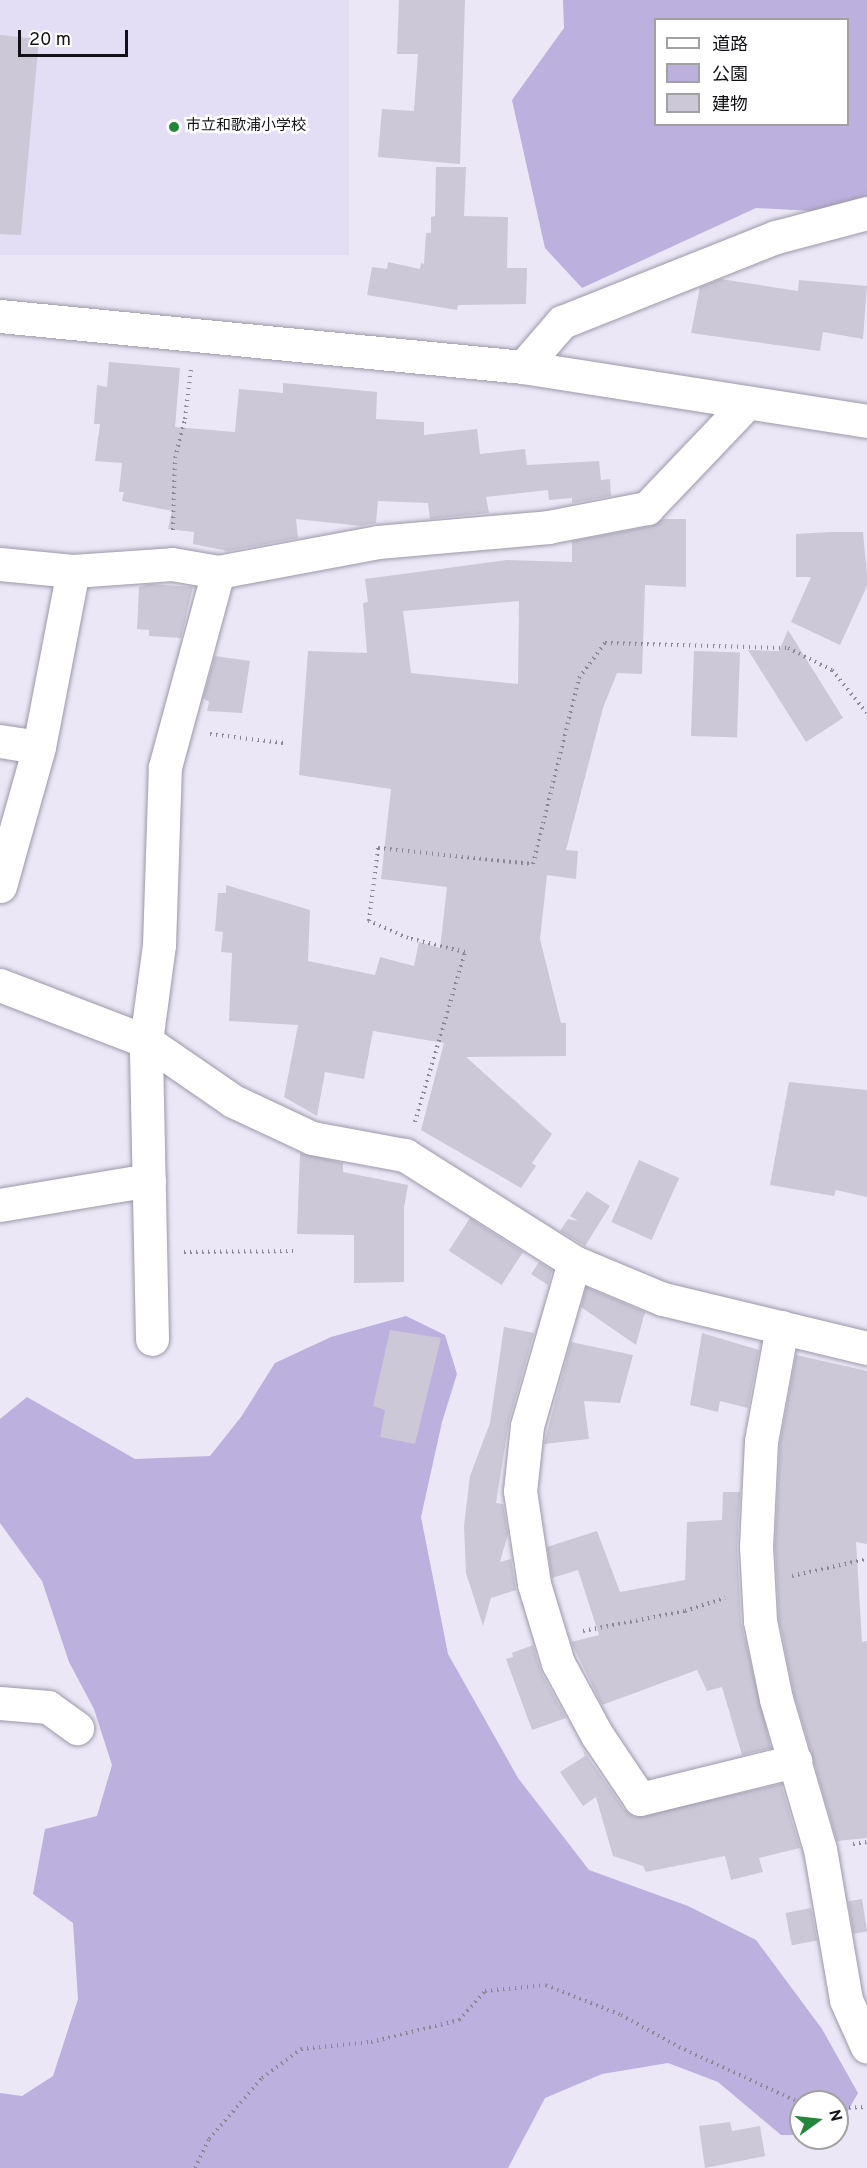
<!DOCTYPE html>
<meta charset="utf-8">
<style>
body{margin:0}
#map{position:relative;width:867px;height:2168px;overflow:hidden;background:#ebe7f7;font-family:Overpass,"Noto Sans JP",sans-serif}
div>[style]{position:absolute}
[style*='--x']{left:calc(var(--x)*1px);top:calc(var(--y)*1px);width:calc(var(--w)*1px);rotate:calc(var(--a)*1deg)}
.built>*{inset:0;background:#e3ddf5;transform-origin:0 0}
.green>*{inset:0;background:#bcb0de}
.building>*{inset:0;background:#ccc8d8;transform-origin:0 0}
.path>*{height:4px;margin-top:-2px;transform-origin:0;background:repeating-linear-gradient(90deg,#8b8894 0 1.5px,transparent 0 6px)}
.roads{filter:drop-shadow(0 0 2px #9c98a8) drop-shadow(0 0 2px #9c98a8)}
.minor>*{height:33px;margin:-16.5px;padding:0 16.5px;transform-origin:16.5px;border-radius:16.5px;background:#fff}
.dots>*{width:16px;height:16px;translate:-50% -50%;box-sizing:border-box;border:3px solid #fff;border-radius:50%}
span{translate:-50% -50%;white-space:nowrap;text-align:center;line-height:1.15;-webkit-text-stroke:5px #fff;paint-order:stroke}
.poi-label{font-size:15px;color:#131117}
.left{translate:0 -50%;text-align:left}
.legend{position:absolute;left:654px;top:18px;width:195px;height:108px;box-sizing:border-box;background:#fff;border:2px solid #a1a0a2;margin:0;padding:8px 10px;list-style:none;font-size:18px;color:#131117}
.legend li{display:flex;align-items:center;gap:12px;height:30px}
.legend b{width:30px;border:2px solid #a1a0a2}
.north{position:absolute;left:789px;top:2090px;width:60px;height:60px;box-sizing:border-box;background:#fff;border:2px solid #a1a0a2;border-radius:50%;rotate:75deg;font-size:16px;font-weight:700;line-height:24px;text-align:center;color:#131117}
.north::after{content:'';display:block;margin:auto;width:21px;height:27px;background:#23873b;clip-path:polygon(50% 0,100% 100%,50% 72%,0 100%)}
.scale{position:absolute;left:18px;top:30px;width:110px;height:27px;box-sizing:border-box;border:3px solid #131117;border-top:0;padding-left:8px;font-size:18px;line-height:21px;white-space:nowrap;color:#131117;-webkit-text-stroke:4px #fff;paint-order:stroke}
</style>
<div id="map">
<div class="built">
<i style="left:0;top:0;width:349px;height:255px"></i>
</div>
<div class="green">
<i style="clip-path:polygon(evenodd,563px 0,867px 0,867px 214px,756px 208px,582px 288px,545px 248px,512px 100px,564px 28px,563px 0,656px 20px,848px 20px,848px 124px,656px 124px,656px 20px)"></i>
<i style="clip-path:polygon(406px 1316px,445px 1335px,457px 1374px,442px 1422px,421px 1517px,448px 1654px,518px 1778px,589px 1870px,688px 1906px,756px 1940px,822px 2029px,858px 2093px,837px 2130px,837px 2102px,801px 2102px,801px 2135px,781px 2135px,718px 2082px,668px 2063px,602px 2074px,545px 2098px,508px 2168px,0 2168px,0 2093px,22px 2096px,53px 2076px,78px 1999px,73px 1923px,33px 1894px,45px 1829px,97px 1816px,112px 1765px,94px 1709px,69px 1662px,42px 1581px,0 1523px,0 1419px,27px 1397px,135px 1459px,210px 1456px,241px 1417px,275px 1363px,331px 1337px)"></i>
</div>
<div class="building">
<i style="clip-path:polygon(399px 0,465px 0,460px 164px,378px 157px,382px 109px,414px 111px,418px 54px,397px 54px)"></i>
<i style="clip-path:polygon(0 35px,39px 39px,21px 235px,0 234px)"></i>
<i style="clip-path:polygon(436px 167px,466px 167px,464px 216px,508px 217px,507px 268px,527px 268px,526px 304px,458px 305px,457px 310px,367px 295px,372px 267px,387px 269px,388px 262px,420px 269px,421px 263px,424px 264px,426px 233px,431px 233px,431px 217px,435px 216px)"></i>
<i style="clip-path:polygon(721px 279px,798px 291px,799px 280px,867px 286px,863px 339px,823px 332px,820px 351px,691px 333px,700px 287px)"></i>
<i style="clip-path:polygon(109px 362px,180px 368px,175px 427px,235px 432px,239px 389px,283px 393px,283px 383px,377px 392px,376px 419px,424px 422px,424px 435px,477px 429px,480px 454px,525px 449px,527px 465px,599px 461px,601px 480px,610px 479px,611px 496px,572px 503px,572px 498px,549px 500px,548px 490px,486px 497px,489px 513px,430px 519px,428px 503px,378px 501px,376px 523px,361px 526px,296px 519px,298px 538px,228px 551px,193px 544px,194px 532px,168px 529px,172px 511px,122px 501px,124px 492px,119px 492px,122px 463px,95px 461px,100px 424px,94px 424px,97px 385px,107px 387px)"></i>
<i style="clip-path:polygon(evenodd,663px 519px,686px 519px,686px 587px,645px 585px,642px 674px,617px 673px,603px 708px,566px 850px,578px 851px,576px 879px,547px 875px,540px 939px,561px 1023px,566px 1023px,566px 1056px,466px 1057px,552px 1134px,532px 1163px,536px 1166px,521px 1188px,421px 1130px,444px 1043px,373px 1031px,364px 1079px,325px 1072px,317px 1116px,284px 1097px,298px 1025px,229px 1021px,232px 953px,221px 952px,223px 932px,215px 931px,218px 893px,226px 893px,226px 885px,310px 910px,308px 961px,375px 975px,380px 957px,414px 966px,419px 942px,440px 948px,447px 887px,381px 879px,391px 789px,299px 775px,308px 651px,367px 653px,363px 603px,368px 602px,365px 579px,507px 560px,572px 562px,572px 541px,651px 526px,663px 519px,519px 601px,518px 684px,411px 673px,403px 611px,519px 601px)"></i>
<i style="clip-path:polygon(831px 532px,863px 532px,867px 574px,867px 586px,840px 645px,791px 622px,811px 577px,796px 577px,796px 534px)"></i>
<i style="clip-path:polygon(149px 584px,193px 587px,181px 638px,149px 636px,149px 630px,137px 629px,139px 587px)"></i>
<i style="clip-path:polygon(788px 630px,843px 718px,806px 742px,748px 650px,779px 651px)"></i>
<i style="left:694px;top:651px;width:46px;height:85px;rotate:2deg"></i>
<i style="clip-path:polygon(215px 656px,250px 661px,242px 713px,207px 711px,209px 702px,203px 698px)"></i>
<i style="clip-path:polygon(789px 1082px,867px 1090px,867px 1197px,836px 1190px,834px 1196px,770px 1185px)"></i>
<i style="clip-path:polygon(300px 1153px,343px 1163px,343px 1172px,408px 1185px,404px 1208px,404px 1282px,354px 1283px,354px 1235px,297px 1234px)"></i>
<i style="left:639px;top:1160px;width:44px;height:68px;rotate:24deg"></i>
<i style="clip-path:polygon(587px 1191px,610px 1206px,585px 1246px,560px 1231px,568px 1219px,578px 1221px,570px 1216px)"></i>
<i style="left:470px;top:1218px;width:63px;height:39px;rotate:33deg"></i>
<i style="clip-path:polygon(539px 1262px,552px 1270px,548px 1285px,531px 1274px)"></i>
<i style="clip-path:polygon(586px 1287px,645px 1312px,636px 1345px,581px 1307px)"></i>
<i style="clip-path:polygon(504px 1327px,534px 1333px,509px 1421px,496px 1503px,503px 1504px,508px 1534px,500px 1562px,511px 1559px,516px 1590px,491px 1598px,483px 1626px,466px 1573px,464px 1526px,470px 1476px,490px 1423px)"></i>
<i style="clip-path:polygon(390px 1330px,441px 1338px,415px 1444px,380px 1437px,385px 1410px,373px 1406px)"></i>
<i style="clip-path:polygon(702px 1333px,759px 1350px,748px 1408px,720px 1401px,718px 1412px,690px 1405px)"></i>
<i style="clip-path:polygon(571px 1342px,633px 1355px,620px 1403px,584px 1401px,589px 1439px,544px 1444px)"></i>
<i style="clip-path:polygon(796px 1355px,867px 1371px,867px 1544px,856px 1542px,862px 1642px,867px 1641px,867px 1838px,837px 1841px,794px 1694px,779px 1619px,775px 1546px,780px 1443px)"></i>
<i style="clip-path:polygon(723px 1492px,740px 1492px,737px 1547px,741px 1622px,771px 1748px,742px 1755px,722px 1687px,707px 1691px,697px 1670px,602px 1705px,571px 1642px,599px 1635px,578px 1570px,552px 1578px,547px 1547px,597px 1531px,620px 1592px,685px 1580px,687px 1522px,722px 1520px)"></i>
<i style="clip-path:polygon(533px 1645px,541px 1672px,566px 1718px,532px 1730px,506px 1659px,513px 1657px,512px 1653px)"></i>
<i style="clip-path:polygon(583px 1750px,624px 1809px,634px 1817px,781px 1784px,800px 1848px,759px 1858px,763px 1872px,731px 1880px,725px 1856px,646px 1872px,643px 1866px,613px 1856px,596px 1797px,583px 1806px,560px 1772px,585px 1756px)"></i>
<i style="left:862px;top:1899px;width:33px;height:14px;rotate:81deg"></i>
<i style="left:811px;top:1908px;width:33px;height:26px;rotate:79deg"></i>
<i style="clip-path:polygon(730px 2122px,732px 2131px,760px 2126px,765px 2156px,705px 2168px,699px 2126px)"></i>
</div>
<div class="path">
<i style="--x:173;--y:530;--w:72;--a:-88.4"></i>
<i style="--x:175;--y:458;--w:40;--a:-75.6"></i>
<i style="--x:185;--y:419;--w:51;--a:-83.3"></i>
<i style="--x:210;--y:734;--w:74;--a:7"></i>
<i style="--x:415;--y:1122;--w:177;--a:-73.6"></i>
<i style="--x:465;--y:952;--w:59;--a:-166.2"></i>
<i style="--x:408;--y:938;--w:43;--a:-156.4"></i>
<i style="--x:369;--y:921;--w:74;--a:-83"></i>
<i style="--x:378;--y:848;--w:156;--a:5.9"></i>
<i style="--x:533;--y:864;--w:192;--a:-76.1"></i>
<i style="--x:579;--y:678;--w:44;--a:-53.4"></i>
<i style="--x:605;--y:643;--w:183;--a:1.6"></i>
<i style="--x:788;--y:648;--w:49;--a:26.6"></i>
<i style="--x:832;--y:670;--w:55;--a:50.9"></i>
<i style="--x:184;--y:1252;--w:109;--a:-0.5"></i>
<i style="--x:792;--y:1576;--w:77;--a:-12.8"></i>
<i style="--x:583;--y:1631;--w:104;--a:-11.1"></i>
<i style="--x:685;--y:1611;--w:42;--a:-18"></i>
<i style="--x:853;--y:1844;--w:14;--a:-8"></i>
<i style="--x:837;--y:2108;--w:30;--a:-2"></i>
<i style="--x:195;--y:2168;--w:32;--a:-64"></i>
<i style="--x:209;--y:2139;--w:81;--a:-49"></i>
<i style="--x:262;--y:2078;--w:49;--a:-36.6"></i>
<i style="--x:301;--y:2049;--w:70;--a:-5.7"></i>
<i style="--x:371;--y:2042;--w:91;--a:-14"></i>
<i style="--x:459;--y:2020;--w:39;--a:-48"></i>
<i style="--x:485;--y:1991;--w:61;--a:-5.6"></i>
<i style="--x:546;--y:1985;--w:81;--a:21.8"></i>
<i style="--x:621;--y:2015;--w:66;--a:28.9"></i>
<i style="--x:679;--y:2047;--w:134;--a:24.7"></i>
</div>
<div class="roads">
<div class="minor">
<i style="--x:0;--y:316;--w:525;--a:5.57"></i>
<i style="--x:523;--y:367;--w:348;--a:8.9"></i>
<i style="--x:523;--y:367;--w:60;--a:-49.1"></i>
<i style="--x:562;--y:322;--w:230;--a:-21.7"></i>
<i style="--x:776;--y:237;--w:94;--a:-14.8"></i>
<i style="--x:0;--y:564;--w:73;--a:5.5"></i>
<i style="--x:73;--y:571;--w:99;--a:-4"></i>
<i style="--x:172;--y:564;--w:47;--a:9.9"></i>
<i style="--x:218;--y:572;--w:163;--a:-10.6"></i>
<i style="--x:378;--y:542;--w:171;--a:-5"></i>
<i style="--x:548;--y:527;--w:101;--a:-10.9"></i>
<i style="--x:647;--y:508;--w:145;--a:-46.4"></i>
<i style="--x:0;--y:741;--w:39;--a:9"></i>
<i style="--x:0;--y:886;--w:144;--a:-74.3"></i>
<i style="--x:39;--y:747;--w:179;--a:-79.1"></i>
<i style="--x:0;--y:985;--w:156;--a:21"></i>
<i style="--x:146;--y:1041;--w:106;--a:34.6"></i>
<i style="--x:233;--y:1101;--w:87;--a:25.1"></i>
<i style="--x:312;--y:1138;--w:95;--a:10.4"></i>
<i style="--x:405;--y:1155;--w:200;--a:32.3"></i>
<i style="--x:574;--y:1262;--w:96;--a:22.6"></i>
<i style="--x:663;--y:1299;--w:210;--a:13.5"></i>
<i style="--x:0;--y:1205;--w:151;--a:-9.5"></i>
<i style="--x:574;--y:1262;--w:171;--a:106"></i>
<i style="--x:527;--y:1426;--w:65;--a:96.1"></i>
<i style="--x:520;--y:1491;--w:94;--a:81.4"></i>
<i style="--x:534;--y:1584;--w:83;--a:73.1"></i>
<i style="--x:558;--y:1663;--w:82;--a:61.6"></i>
<i style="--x:597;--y:1735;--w:77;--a:56.1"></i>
<i style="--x:640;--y:1799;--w:160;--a:-13.8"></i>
<i style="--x:782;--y:1327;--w:116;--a:100.4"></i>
<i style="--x:761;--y:1441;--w:105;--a:92.7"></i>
<i style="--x:756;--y:1546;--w:75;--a:86.9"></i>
<i style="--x:760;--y:1621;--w:80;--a:78.4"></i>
<i style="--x:776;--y:1699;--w:156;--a:73.7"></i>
<i style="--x:820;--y:1849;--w:153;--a:80.2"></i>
<i style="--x:846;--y:2000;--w:51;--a:65.9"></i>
<i style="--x:152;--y:1339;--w:298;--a:-91.2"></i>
<i style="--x:146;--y:1041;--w:97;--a:-82.3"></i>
<i style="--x:159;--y:945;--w:178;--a:-88.1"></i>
<i style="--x:165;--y:767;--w:202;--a:-74.8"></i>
<i style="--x:0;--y:1703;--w:48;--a:4.8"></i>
<i style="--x:48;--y:1707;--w:36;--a:36"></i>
</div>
</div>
<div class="dots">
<i style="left:174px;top:127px;background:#23873b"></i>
</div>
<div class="poi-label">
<span class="left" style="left:186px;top:127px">市立和歌浦小学校</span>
</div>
<ul class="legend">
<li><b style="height:8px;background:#fff"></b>道路</li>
<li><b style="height:16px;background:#bcb0de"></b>公園</li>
<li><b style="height:16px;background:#ccc8d8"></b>建物</li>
</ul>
<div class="north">N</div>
<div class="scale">20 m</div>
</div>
